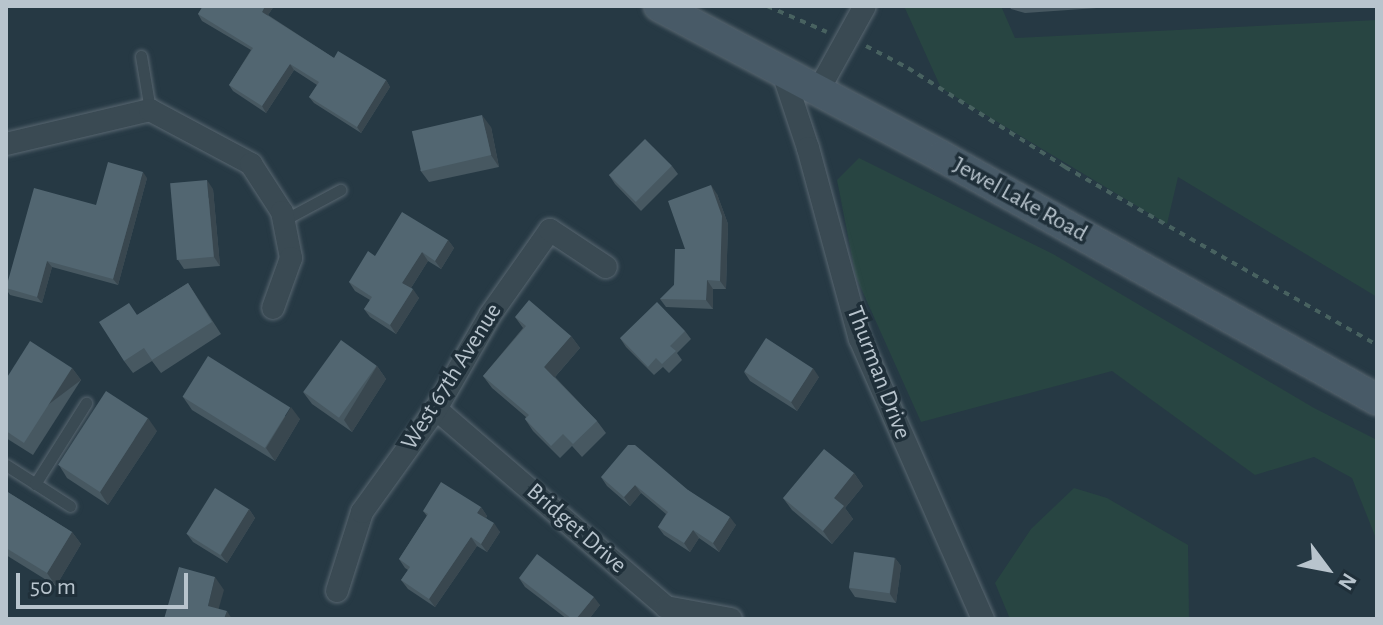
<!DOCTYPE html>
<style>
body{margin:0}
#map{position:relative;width:1383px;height:625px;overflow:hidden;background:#263944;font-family:"Alegreya Sans",sans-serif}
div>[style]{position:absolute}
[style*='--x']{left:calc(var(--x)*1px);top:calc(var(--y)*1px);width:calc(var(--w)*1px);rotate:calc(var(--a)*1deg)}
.green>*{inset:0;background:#284542}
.path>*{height:4px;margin-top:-2px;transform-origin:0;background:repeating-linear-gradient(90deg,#486260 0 6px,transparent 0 12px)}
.roads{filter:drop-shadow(0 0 2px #596771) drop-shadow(0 0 2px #596771)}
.service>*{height:11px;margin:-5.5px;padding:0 5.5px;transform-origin:5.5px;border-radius:5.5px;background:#3a4a53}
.minor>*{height:22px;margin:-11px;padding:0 11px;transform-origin:11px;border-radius:11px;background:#3a4a53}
.secondary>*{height:30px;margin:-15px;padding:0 15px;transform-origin:15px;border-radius:15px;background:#485a67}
.wall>*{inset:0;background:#475861}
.shaded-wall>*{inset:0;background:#39474f;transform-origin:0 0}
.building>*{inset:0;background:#526671;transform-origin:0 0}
span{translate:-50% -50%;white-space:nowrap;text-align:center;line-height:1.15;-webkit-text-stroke:7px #1f2f39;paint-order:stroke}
.street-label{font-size:24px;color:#b8c4cd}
.frame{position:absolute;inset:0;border:8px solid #b8c4cd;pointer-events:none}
.north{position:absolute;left:1287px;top:529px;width:80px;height:80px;-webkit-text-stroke:6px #1f2f39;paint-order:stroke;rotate:122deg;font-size:22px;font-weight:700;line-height:32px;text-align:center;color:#b8c4cd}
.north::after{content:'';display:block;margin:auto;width:28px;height:36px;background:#b8c4cd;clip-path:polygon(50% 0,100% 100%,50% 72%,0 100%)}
.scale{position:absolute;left:16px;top:573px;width:172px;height:36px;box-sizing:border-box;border:4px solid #b8c4cd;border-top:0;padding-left:10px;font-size:24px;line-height:28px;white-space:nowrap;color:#b8c4cd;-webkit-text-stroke:6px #1f2f39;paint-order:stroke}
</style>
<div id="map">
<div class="green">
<i style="clip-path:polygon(904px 6px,1001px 6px,1015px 38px,1377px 20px,1377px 297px,1178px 177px,1167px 224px,941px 88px)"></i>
<i style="clip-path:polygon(859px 158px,1053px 254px,1314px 408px,1377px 440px,1377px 541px,1352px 478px,1314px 457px,1255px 475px,1112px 371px,921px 422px,856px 277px,837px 180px)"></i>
<i style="clip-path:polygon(1074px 488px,1107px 498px,1188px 545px,1189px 619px,1010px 619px,995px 583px,1031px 529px)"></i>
</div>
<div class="path">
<i style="--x:767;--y:6;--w:65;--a:23.4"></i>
<i style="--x:866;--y:46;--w:47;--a:27.6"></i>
<i style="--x:908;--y:68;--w:186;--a:32.2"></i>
<i style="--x:1065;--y:167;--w:359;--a:29.7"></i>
</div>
<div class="roads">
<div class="service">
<i style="--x:141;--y:56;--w:55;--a:80.5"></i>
<i style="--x:284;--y:220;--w:64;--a:-28.2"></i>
<i style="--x:6;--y:465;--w:76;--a:32.6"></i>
<i style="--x:35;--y:484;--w:96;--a:-57.8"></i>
</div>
<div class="minor">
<i style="--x:783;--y:73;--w:79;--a:71.6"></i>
<i style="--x:808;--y:148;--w:198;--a:74.8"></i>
<i style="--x:860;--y:339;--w:306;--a:66.3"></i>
<i style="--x:818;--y:91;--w:97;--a:-61.1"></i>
<i style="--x:6;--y:144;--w:148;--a:-13.3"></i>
<i style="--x:150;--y:110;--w:115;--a:28.1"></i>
<i style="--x:251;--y:164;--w:57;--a:57.1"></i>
<i style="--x:282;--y:212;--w:47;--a:78.9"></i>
<i style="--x:291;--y:258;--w:53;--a:109.8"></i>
<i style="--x:436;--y:409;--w:303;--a:40.7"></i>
<i style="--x:666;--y:607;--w:66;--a:10.5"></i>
<i style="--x:337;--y:591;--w:83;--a:-72.4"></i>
<i style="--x:362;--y:512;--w:127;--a:-54.3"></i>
<i style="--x:436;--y:409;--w:108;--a:-60.1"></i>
<i style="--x:490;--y:315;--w:104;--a:-54.8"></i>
<i style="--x:550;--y:230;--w:67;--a:33.5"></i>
</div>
<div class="secondary">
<i style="--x:659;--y:6;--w:319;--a:28"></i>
<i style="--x:941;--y:156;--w:500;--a:29.2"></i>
</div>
</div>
<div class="wall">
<i style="clip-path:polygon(203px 6px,274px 6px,268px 15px,334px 58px,386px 80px,390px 87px,361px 133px,314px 103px,309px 97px,317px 85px,294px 70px,266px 113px,233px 91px,229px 85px,251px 50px,202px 21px,198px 14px)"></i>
<i style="clip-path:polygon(1009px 6px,1100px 6px,1097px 8px,1025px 13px,1011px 9px)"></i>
<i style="clip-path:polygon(491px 127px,499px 167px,429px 182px,420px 170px)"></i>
<i style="clip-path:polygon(672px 166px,678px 174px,641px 211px,615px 184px,609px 175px)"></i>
<i style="clip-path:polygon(147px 178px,118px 285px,52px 267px,42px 303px,10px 295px,6px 289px,96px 205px)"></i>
<i style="clip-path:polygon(213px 189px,220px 266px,184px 269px,178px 260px)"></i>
<i style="clip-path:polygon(717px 194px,728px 224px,726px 289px,713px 289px,713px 309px,666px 307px,660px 299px,674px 285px,685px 249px)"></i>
<i style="clip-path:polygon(448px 240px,454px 248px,441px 269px,428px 261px,411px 288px,419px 298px,396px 334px,370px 317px,364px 309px,370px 300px,355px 291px,349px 282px,375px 256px)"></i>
<i style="clip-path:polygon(188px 283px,221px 334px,161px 373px,152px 361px,133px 373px,124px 361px,137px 315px)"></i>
<i style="clip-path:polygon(515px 317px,571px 336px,580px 348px,555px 377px,597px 421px,606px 433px,582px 457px,572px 446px,560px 458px,533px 431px,525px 419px,526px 417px,492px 388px,483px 376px,523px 328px)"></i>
<i style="clip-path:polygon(685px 331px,691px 339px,677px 353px,682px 360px,669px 373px,663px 367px,654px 375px,626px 347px,620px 338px)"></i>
<i style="clip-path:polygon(377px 366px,386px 379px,352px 432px,312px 404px,303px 392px)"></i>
<i style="clip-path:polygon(72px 368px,81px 380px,33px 455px,6px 438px,6px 379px)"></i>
<i style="clip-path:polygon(744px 372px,819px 377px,797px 411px,750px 381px)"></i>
<i style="clip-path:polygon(183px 397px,300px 419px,275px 461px,192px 410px)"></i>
<i style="clip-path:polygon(157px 431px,108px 505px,67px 478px,59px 465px)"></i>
<i style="clip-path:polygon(854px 473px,863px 486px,845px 508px,853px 519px,832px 544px,792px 510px,783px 498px)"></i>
<i style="clip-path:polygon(601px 477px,688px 490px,736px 525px,719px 552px,699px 538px,690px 552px,664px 535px,658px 527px,666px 514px,641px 493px,630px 506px,607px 486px)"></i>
<i style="clip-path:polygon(6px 491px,72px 532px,81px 544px,56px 586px,6px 555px)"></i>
<i style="clip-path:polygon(481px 507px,487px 516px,486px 518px,500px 532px,487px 552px,477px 546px,435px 607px,408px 589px,401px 580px,408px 570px,405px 568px,399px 559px,427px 516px,423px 511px)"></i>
<i style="clip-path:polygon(249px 509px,255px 518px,227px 563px,193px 542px,187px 534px)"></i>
<i style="clip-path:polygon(895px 558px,901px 566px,896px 603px,855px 597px,849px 588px)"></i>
<i style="clip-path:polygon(519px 578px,600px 605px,589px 619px,567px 619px,525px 587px)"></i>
</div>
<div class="shaded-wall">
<i style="clip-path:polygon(265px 6px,274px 6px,266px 18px,262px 12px)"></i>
<i style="clip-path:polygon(290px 64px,294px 70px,266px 113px,262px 106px)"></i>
<i style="clip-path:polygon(386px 80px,390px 87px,361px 133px,357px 127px)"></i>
<i style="clip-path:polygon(482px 115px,491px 127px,499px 167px,491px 155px)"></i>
<i style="clip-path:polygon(143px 172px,147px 178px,118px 285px,113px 279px)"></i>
<i style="clip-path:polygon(207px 180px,213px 189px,220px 266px,214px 257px)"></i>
<i style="clip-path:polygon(711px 185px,717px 194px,728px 224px,726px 289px,720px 281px)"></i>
<i style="clip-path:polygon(448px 240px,454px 248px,441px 269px,435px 261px)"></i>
<i style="clip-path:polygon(422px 252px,428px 261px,409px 291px,402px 283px)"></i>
<i style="clip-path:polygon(47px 261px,52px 267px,42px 303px,37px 297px)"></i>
<i style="clip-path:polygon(707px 280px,713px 289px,713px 309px,706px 300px)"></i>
<i style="clip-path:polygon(413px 289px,419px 298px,396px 334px,390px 325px)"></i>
<i style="clip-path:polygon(571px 336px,580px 348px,553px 379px,544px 367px)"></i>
<i style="clip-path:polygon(377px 366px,386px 379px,352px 432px,344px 420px)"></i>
<i style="left:72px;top:368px;width:15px;height:89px;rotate:53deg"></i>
<i style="clip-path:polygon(813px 368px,819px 377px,797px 411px,791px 402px)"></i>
<i style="clip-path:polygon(291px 407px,300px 419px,275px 461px,266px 448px)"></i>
<i style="clip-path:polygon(148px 418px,157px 431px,108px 505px,100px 492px)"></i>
<i style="clip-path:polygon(854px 473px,863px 486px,845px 508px,853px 519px,832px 544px,823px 531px,834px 498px)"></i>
<i style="clip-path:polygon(635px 485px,641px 493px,630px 506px,624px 497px)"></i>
<i style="clip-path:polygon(481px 507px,487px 516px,483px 522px,477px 513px)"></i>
<i style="clip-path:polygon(249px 509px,255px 518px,227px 563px,221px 555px)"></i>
<i style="clip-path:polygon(730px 517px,736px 525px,719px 552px,713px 543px)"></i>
<i style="clip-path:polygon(494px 523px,500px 532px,487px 552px,481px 544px)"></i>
<i style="clip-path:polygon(693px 530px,699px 538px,690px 552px,684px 543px)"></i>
<i style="clip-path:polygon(72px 532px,81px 544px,56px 586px,47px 573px)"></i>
<i style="clip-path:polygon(471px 537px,477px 546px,435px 607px,429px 599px)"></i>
<i style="clip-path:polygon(895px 558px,901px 566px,896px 603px,890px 594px)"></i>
<i style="clip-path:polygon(215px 577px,224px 590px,216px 618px,208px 606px)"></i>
<i style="clip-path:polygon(594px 597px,600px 605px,589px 619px,576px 619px)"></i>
<i style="clip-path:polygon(227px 611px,232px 619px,224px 619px)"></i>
</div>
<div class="building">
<i style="clip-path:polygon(203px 6px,265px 6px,262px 12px,334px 58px,338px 51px,386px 80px,357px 127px,309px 97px,319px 82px,290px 64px,262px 106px,229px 85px,253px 48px,198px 14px)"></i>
<i style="left:482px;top:115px;width:41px;height:72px;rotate:77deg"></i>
<i style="left:645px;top:139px;width:38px;height:51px;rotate:45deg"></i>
<i style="clip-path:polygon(108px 162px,143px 172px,113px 279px,47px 261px,37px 297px,6px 288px,34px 188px,96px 205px)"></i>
<i style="left:207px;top:180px;width:77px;height:37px;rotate:85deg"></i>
<i style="clip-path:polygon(711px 185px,722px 216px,720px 281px,707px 280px,706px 300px,660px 299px,674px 285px,675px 249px,685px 249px,668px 201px)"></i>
<i style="clip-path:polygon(402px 212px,448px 240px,435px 261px,422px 252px,402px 283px,413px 289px,390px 325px,364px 309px,372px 297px,349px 282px,368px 251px,375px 256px)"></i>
<i style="clip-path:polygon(188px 283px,212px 322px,152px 360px,144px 348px,124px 361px,99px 322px,129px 303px,137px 315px)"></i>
<i style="clip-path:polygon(529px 300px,571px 336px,544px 367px,597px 421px,573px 444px,563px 434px,551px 446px,525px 419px,529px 415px,483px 376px,526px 326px,515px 317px)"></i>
<i style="clip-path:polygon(657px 302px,685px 331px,670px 346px,676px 351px,662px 364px,656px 358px,648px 367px,620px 338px)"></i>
<i style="left:766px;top:338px;width:56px;height:40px;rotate:33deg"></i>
<i style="left:341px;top:340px;width:44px;height:64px;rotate:36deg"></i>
<i style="clip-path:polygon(30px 341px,72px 368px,24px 443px,6px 431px,6px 379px)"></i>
<i style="left:208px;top:356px;width:97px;height:48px;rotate:32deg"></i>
<i style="left:106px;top:391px;width:50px;height:88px;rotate:33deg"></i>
<i style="clip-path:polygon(628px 445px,635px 445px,688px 490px,730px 517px,713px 543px,693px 530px,684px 543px,658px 527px,668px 512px,635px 485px,624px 497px,601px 477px)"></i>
<i style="clip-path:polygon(824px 449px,854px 473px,834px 498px,844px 506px,823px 531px,783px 498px)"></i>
<i style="clip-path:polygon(441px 482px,481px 507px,477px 513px,494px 523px,481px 544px,471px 537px,429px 599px,401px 580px,410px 567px,399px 559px,428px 514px,423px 511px)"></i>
<i style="left:215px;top:488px;width:40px;height:54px;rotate:32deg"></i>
<i style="clip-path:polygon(6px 491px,72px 532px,47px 573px,6px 548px)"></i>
<i style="left:854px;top:552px;width:41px;height:36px;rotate:8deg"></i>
<i style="clip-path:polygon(537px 554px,594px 597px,576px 619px,572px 619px,519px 578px)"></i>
<i style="clip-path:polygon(179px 567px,215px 577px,208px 606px,227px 611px,224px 619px,164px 619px)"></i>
</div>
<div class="street-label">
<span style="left:1020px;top:200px;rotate:29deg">Jewel Lake Road</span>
<span style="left:878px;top:373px;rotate:69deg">Thurman Drive</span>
<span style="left:452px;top:377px;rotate:-58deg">West 67th Avenue</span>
<span style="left:576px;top:529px;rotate:41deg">Bridget Drive</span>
</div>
<div class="frame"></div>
<div class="north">N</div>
<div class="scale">50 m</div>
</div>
